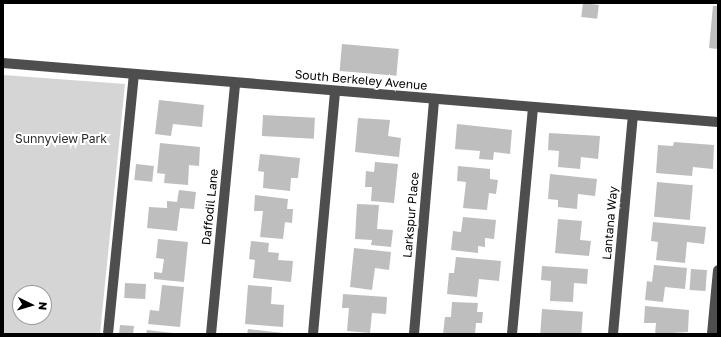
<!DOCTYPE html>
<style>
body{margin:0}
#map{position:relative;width:721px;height:337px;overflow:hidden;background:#fff;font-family:"Golos Text",sans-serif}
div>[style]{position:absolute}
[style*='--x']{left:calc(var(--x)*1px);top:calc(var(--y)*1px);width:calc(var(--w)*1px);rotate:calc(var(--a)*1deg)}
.green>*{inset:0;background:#d5d5d5}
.building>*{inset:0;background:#bebebe;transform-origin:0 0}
.minor>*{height:10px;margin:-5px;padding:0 5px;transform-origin:5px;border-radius:5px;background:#4e4e4e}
span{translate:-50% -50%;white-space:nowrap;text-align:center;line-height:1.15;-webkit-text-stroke:4px #fff;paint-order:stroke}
.street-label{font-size:12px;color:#000}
.park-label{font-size:12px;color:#2c2c2c}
.frame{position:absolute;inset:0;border:4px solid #000;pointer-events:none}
.north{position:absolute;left:12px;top:285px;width:40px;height:40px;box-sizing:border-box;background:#fff;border:1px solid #999;border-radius:50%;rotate:95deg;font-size:11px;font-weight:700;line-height:16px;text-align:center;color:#000}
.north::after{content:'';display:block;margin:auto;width:14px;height:18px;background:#000;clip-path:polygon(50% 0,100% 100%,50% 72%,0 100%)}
</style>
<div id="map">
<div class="green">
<i style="clip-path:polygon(evenodd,3px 75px,125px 84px,100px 334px,3px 334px,3px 75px,20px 293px,44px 293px,44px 317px,20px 317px,20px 293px)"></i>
</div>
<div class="building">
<i style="left:583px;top:3px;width:16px;height:14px;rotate:7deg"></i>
<i style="clip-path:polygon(713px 6px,718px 6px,718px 49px,709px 48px)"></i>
<i style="left:342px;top:44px;width:57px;height:27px;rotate:5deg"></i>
<i style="clip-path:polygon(159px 100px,204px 105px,202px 127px,173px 124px,171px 136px,155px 134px)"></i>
<i style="left:263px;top:115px;width:52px;height:21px;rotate:3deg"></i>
<i style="clip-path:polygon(358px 118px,390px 120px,388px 136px,401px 138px,399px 157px,355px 152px)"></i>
<i style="clip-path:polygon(457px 124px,512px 130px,510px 154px,494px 152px,493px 160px,479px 159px,480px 151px,455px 149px)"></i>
<i style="clip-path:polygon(549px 133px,600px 136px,598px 159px,581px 157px,580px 169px,558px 167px,559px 151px,548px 150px)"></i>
<i style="clip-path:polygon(674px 142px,714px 145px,713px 169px,693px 167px,692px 176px,656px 173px,658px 145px,673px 146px)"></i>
<i style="clip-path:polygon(160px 143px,200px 147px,199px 166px,189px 165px,188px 185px,164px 183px,165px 174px,157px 173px)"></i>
<i style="clip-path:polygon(260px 154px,300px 158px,298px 178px,291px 178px,290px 191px,263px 188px,264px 172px,258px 171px)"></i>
<i style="clip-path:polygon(375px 162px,398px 164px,394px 203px,371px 201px,372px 187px,365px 187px,366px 171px,374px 172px)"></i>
<i style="left:136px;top:164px;width:18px;height:16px;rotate:6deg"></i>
<i style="clip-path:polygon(458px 166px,490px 169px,490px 179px,498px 180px,496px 194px,489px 193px,487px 210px,463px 208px,466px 182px,457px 181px)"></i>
<i style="clip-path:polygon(550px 174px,597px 179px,595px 196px,578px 194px,577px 209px,558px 207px,558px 200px,548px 199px)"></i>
<i style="left:657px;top:182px;width:36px;height:35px;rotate:5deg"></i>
<i style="clip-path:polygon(179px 190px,196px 192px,194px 209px,180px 208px,177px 231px,147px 228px,149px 207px,167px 208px,167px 201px,177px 202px)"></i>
<i style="clip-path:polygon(255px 195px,288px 199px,287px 209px,293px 209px,292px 223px,285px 222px,283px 239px,260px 237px,263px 211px,254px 211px)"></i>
<i style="clip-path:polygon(357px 204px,379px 205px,377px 229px,393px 230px,391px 247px,371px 245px,372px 240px,355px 239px)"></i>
<i style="clip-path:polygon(463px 217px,496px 220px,494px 239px,485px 238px,485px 247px,478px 246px,478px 253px,451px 250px,453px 231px,461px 232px)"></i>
<i style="clip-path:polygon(558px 219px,582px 221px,580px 240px,591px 241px,589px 256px,555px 253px)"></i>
<i style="clip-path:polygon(653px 222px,706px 227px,704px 244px,687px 242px,685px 263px,656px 260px,658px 242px,651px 241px)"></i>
<i style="clip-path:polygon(158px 239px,188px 242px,184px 282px,154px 279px,154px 272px,162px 273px,164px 259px,156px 258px)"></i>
<i style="clip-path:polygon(251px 241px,269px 243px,268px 252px,279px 253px,278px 260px,293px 261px,291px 282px,253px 278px,255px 260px,249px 259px)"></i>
<i style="clip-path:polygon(354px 248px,391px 252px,389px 270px,375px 268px,372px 290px,350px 287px)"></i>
<i style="clip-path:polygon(456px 257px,501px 261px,499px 281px,479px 279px,477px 297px,447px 294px,449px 273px,454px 273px)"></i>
<i style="clip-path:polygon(654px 265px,687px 268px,685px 289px,665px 287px,663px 302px,645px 300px,647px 281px,652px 282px)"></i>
<i style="clip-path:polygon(542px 266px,588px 269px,587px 284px,574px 283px,573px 302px,550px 301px,551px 281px,541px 280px)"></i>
<i style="left:691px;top:269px;width:16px;height:21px;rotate:4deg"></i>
<i style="left:125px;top:283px;width:21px;height:15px;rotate:3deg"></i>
<i style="clip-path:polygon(162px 285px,184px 287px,180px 327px,148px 324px,150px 310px,159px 311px)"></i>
<i style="clip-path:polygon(248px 285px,272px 287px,271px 304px,284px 305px,283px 327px,245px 324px)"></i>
<i style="clip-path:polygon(343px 294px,387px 297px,386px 314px,372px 313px,370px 333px,347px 331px,349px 308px,342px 308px)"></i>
<i style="clip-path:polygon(452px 302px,478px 303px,477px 312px,483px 312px,482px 323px,476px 323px,475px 334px,443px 334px,445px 317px,451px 317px)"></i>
<i style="clip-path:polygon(645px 306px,689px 310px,688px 332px,655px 334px,656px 323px,644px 323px)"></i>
<i style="left:542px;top:309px;width:41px;height:25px;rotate:4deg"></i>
<i style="clip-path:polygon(120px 325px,134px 326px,133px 334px,119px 334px)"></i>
<i style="clip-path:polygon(248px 329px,283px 333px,283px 334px,247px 334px)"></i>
<i style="clip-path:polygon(147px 330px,172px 333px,172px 334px,146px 334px)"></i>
</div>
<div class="minor">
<i style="--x:3;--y:63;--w:717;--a:4.72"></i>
<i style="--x:108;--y:334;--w:260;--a:-84.3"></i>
<i style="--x:211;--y:334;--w:252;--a:-84.5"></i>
<i style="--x:313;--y:334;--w:244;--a:-84.8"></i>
<i style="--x:414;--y:334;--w:236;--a:-85.1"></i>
<i style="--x:512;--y:334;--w:228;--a:-84.7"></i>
<i style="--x:613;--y:334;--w:220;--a:-84.8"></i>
<i style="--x:712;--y:334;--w:64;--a:-84.6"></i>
</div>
<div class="street-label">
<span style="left:361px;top:80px;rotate:5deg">South Berkeley Avenue</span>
<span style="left:210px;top:207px;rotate:-84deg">Daffodil Lane</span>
<span style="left:411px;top:215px;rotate:-85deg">Larkspur Place</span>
<span style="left:610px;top:223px;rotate:-85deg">Lantana Way</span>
</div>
<div class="park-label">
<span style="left:61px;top:139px">Sunnyview Park</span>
</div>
<div class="frame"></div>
<div class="north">N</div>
</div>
